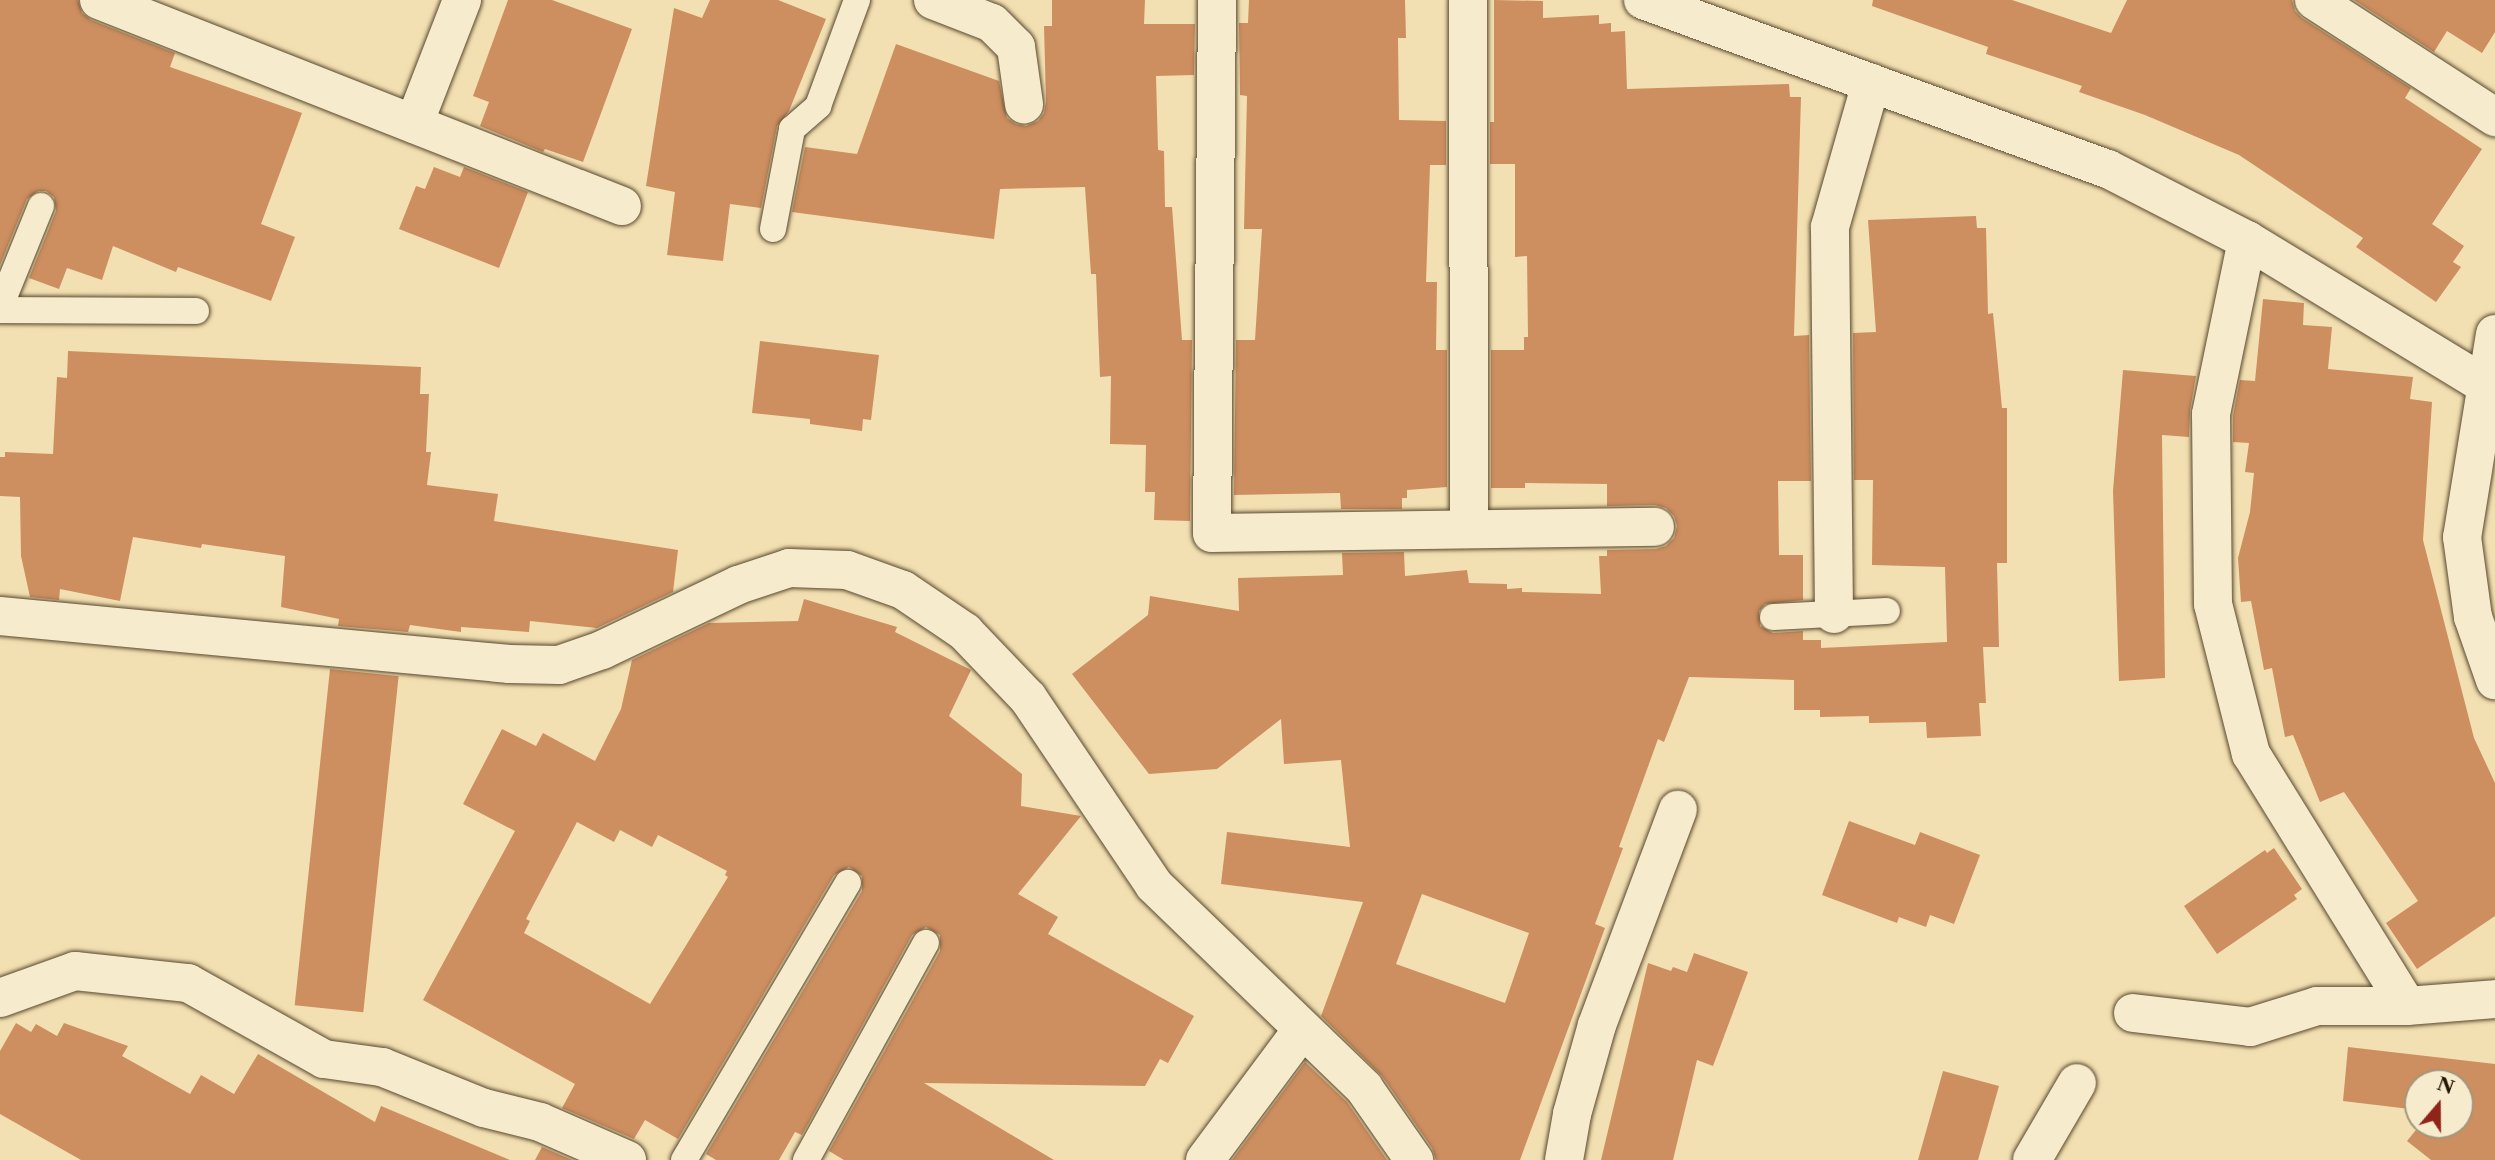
<!DOCTYPE html>
<style>
body{margin:0}
#map{position:relative;width:2495px;height:1160px;overflow:hidden;background:#f3e0b2;font-family:"Libre Caslon Text",serif}
div>[style]{position:absolute}
[style*='--x']{left:calc(var(--x)*1px);top:calc(var(--y)*1px);width:calc(var(--w)*1px);rotate:calc(var(--a)*1deg)}
.building>*{inset:0;background:#cd8e60;transform-origin:0 0}
.roads{filter:drop-shadow(0 0 2px #58482e) drop-shadow(0 0 2px #58482e)}
.service>*{height:26px;margin:-13px;padding:0 13px;transform-origin:13px;border-radius:13px;background:#f7ebcd}
.minor>*{height:38px;margin:-19px;padding:0 19px;transform-origin:19px;border-radius:19px;background:#f7ebcd}
span{translate:-50% -50%;white-space:nowrap;text-align:center;line-height:1.15;-webkit-text-stroke:6px #f7ebcd;paint-order:stroke}
.north{position:absolute;left:2404px;top:1069px;width:70px;height:70px;box-sizing:border-box;background:#f7ebcd;border:2px solid #a3967c;border-radius:50%;rotate:20deg;font-size:19px;font-weight:700;line-height:28px;text-align:center;color:#241602}
.north::after{content:'';display:block;margin:auto;width:24px;height:32px;background:#8f2418;clip-path:polygon(50% 0,100% 100%,50% 72%,0 100%)}
</style>
<div id="map">
<div class="building">
<i style="clip-path:polygon(0 0,78px 0,82px 13px,91px 20px,175px 53px,170px 67px,302px 113px,261px 224px,295px 237px,271px 301px,178px 267px,176px 272px,113px 246px,102px 280px,67px 268px,59px 289px,29px 278px,56px 211px,54px 197px,46px 191px,38px 191px,27px 199px,0 265px)"></i>
<i style="clip-path:polygon(508px 0,552px 0,632px 29px,583px 162px,545px 149px,543px 152px,480px 126px,489px 102px,473px 96px)"></i>
<i style="clip-path:polygon(710px 0,778px 0,826px 19px,789px 111px,777px 126px,761px 208px,730px 204px,723px 261px,667px 255px,675px 192px,646px 186px,674px 8px,702px 18px)"></i>
<i style="clip-path:polygon(1052px 0,1145px 0,1144px 24px,1195px 24px,1194px 75px,1156px 76px,1158px 150px,1164px 151px,1165px 207px,1172px 207px,1182px 340px,1192px 340px,1190px 521px,1154px 520px,1155px 492px,1145px 492px,1146px 445px,1110px 444px,1111px 376px,1100px 377px,1096px 274px,1091px 274px,1085px 187px,1000px 189px,994px 239px,792px 212px,805px 147px,857px 154px,896px 44px,999px 81px,1007px 118px,1016px 124px,1026px 126px,1038px 121px,1044px 113px,1046px 102px,1044px 26px,1052px 26px)"></i>
<i style="clip-path:polygon(1249px 0,1405px 0,1406px 38px,1398px 38px,1399px 120px,1446px 121px,1446px 165px,1430px 165px,1426px 282px,1437px 282px,1436px 350px,1447px 350px,1447px 487px,1407px 490px,1407px 498px,1402px 498px,1402px 509px,1341px 509px,1340px 493px,1234px 495px,1236px 340px,1255px 340px,1262px 229px,1244px 229px,1247px 96px,1240px 95px,1239px 23px,1248px 23px)"></i>
<i style="clip-path:polygon(evenodd,1494px 0,1543px 1px,1543px 18px,1599px 15px,1599px 24px,1611px 23px,1611px 32px,1625px 31px,1627px 89px,1789px 84px,1790px 97px,1801px 97px,1794px 336px,1809px 335px,1811px 481px,1778px 481px,1779px 555px,1803px 555px,1803px 600px,1765px 604px,1759px 611px,1760px 626px,1773px 633px,1803px 631px,1803px 640px,1821px 640px,1821px 648px,1947px 642px,1945px 567px,1872px 565px,1873px 480px,1854px 480px,1853px 333px,1876px 332px,1868px 220px,1976px 216px,1977px 228px,1986px 228px,1988px 314px,1993px 313px,2002px 408px,2007px 408px,2007px 563px,1997px 563px,1999px 647px,1983px 647px,1986px 703px,1979px 703px,1981px 736px,1927px 738px,1926px 722px,1869px 723px,1869px 716px,1820px 717px,1820px 710px,1794px 710px,1794px 680px,1689px 677px,1664px 742px,1658px 739px,1619px 847px,1623px 848px,1595px 924px,1605px 928px,1520px 1160px,1436px 1160px,1432px 1148px,1382px 1076px,1321px 1016px,1363px 902px,1221px 884px,1227px 832px,1350px 847px,1341px 760px,1284px 764px,1281px 719px,1217px 769px,1149px 774px,1072px 674px,1148px 615px,1150px 596px,1239px 611px,1238px 578px,1343px 575px,1342px 553px,1404px 552px,1405px 576px,1467px 570px,1469px 583px,1507px 584px,1507px 589px,1522px 588px,1522px 592px,1601px 594px,1599px 556px,1607px 556px,1607px 550px,1656px 549px,1666px 546px,1674px 538px,1677px 526px,1674px 516px,1666px 508px,1655px 505px,1607px 506px,1607px 484px,1525px 483px,1525px 488px,1491px 488px,1491px 350px,1524px 350px,1524px 337px,1528px 337px,1527px 256px,1515px 257px,1515px 164px,1490px 164px,1490px 122px,1494px 122px,1494px 0,1422px 894px,1529px 933px,1505px 1003px,1396px 964px,1422px 894px)"></i>
<i style="clip-path:polygon(1873px 0,2012px 0,2111px 33px,2127px 0,2292px 0,2295px 11px,2302px 18px,2411px 88px,2405px 98px,2482px 149px,2432px 224px,2464px 246px,2453px 262px,2461px 267px,2436px 302px,2356px 247px,2363px 238px,2239px 155px,2145px 115px,2079px 92px,2082px 86px,1986px 54px,1988px 47px,1872px 6px)"></i>
<i style="clip-path:polygon(2354px 0,2495px 0,2495px 32px,2482px 53px,2447px 31px,2434px 52px)"></i>
<i style="clip-path:polygon(434px 167px,460px 177px,464px 167px,528px 192px,499px 268px,399px 229px,416px 186px,425px 189px)"></i>
<i style="clip-path:polygon(2263px 299px,2304px 303px,2303px 325px,2332px 327px,2328px 369px,2413px 377px,2410px 399px,2432px 402px,2423px 540px,2474px 738px,2495px 783px,2495px 916px,2417px 969px,2386px 923px,2418px 901px,2344px 792px,2320px 802px,2293px 735px,2285px 737px,2272px 668px,2264px 670px,2251px 601px,2241px 602px,2238px 558px,2250px 512px,2254px 473px,2245px 472px,2249px 443px,2233px 442px,2233px 416px,2240px 380px,2255px 381px)"></i>
<i style="clip-path:polygon(760px 341px,879px 355px,871px 420px,863px 419px,862px 431px,810px 424px,810px 419px,752px 413px)"></i>
<i style="clip-path:polygon(68px 351px,421px 367px,420px 394px,429px 394px,426px 452px,431px 452px,427px 485px,498px 494px,494px 521px,678px 550px,673px 592px,597px 628px,530px 621px,529px 632px,461px 627px,461px 632px,410px 625px,408px 632px,338px 626px,339px 619px,281px 607px,285px 556px,202px 544px,201px 548px,133px 537px,120px 601px,60px 589px,59px 600px,30px 597px,21px 556px,20px 497px,0 496px,0 457px,5px 457px,5px 452px,53px 454px,57px 377px,67px 378px)"></i>
<i style="clip-path:polygon(2123px 370px,2196px 376px,2190px 410px,2189px 437px,2162px 435px,2165px 678px,2119px 681px,2113px 491px)"></i>
<i style="clip-path:polygon(evenodd,804px 599px,897px 627px,895px 632px,971px 670px,949px 716px,1022px 774px,1021px 806px,1081px 816px,1018px 894px,1058px 917px,1048px 934px,1194px 1016px,1168px 1063px,1160px 1059px,1145px 1086px,924px 1083px,1054px 1160px,844px 1160px,829px 1151px,940px 951px,940px 935px,926px 927px,912px 935px,802px 1135px,795px 1132px,779px 1160px,716px 1160px,706px 1154px,862px 891px,862px 876px,849px 867px,834px 875px,678px 1139px,645px 1120px,634px 1139px,562px 1108px,575px 1084px,423px 1000px,515px 831px,463px 804px,502px 729px,536px 746px,543px 733px,595px 761px,621px 709px,632px 660px,709px 623px,798px 621px,804px 599px,577px 822px,614px 842px,620px 830px,652px 847px,658px 835px,727px 871px,725px 875px,728px 877px,650px 1004px,524px 933px,530px 921px,526px 919px,577px 822px)"></i>
<i style="left:330px;top:669px;width:69px;height:338px;rotate:6deg"></i>
<i style="clip-path:polygon(1849px 821px,1915px 845px,1920px 832px,1980px 855px,1954px 924px,1930px 915px,1926px 927px,1899px 917px,1897px 923px,1822px 895px)"></i>
<i style="clip-path:polygon(2274px 848px,2302px 889px,2294px 895px,2297px 899px,2217px 954px,2184px 906px,2265px 850px,2267px 853px)"></i>
<i style="clip-path:polygon(1694px 953px,1748px 972px,1713px 1066px,1697px 1060px,1673px 1160px,1601px 1160px,1648px 963px,1671px 971px,1673px 967px,1687px 972px)"></i>
<i style="clip-path:polygon(16px 1023px,31px 1032px,36px 1024px,57px 1036px,64px 1023px,128px 1046px,122px 1056px,190px 1094px,201px 1075px,234px 1094px,258px 1054px,375px 1122px,381px 1106px,510px 1160px,81px 1160px,0 1114px,0 1051px)"></i>
<i style="clip-path:polygon(2348px 1047px,2495px 1064px,2495px 1160px,2431px 1160px,2407px 1141px,2420px 1125px,2460px 1125px,2460px 1083px,2418px 1083px,2418px 1110px,2343px 1101px)"></i>
<i style="clip-path:polygon(1305px 1062px,1347px 1102px,1387px 1160px,1232px 1160px)"></i>
<i style="clip-path:polygon(1943px 1071px,1999px 1086px,1978px 1160px,1918px 1160px)"></i>
<i style="clip-path:polygon(542px 1147px,572px 1160px,535px 1160px)"></i>
</div>
<div class="roads">
<div class="service">
<i style="--x:773;--y:229;--w:102;--a:-79.2"></i>
<i style="--x:792;--y:129;--w:35;--a:-41"></i>
<i style="--x:818;--y:106;--w:113;--a:-69.8"></i>
<i style="--x:0;--y:307;--w:109;--a:-67.9"></i>
<i style="--x:0;--y:310;--w:196;--a:0.3"></i>
<i style="--x:1773;--y:617;--w:114;--a:-3"></i>
<i style="--x:684;--y:1160;--w:322;--a:-59.4"></i>
<i style="--x:806;--y:1160;--w:248;--a:-61.1"></i>
</div>
<div class="minor">
<i style="--x:99;--y:0;--w:562;--a:21.5"></i>
<i style="--x:933;--y:0;--w:63;--a:21.3"></i>
<i style="--x:992;--y:23;--w:34;--a:45"></i>
<i style="--x:1016;--y:47;--w:58;--a:82"></i>
<i style="--x:1217;--y:0;--w:533;--a:90.54"></i>
<i style="--x:1212;--y:533;--w:443;--a:-0.8"></i>
<i style="--x:1468;--y:0;--w:527;--a:89.89"></i>
<i style="--x:1643;--y:0;--w:495;--a:20"></i>
<i style="--x:2108;--y:169;--w:156;--a:27.1"></i>
<i style="--x:2247;--y:240;--w:290;--a:31.3"></i>
<i style="--x:2314;--y:0;--w:216;--a:32.9"></i>
<i style="--x:414;--y:124;--w:133;--a:-68.8"></i>
<i style="--x:2247;--y:240;--w:178;--a:101.7"></i>
<i style="--x:2211;--y:414;--w:190;--a:89.4"></i>
<i style="--x:2213;--y:604;--w:155;--a:75.8"></i>
<i style="--x:2251;--y:754;--w:296;--a:58.2"></i>
<i style="--x:2495;--y:334;--w:206;--a:99.2"></i>
<i style="--x:2462;--y:537;--w:81;--a:82.2"></i>
<i style="--x:2473;--y:617;--w:67;--a:70.8"></i>
<i style="--x:1834;--y:614;--w:387;--a:-90.6"></i>
<i style="--x:1830;--y:227;--w:150;--a:-74.1"></i>
<i style="--x:0;--y:616;--w:512;--a:5.38"></i>
<i style="--x:510;--y:664;--w:49;--a:1.2"></i>
<i style="--x:559;--y:665;--w:46;--a:-19.2"></i>
<i style="--x:602;--y:650;--w:151;--a:-25.5"></i>
<i style="--x:738;--y:585;--w:54;--a:-18.4"></i>
<i style="--x:789;--y:568;--w:58;--a:2"></i>
<i style="--x:847;--y:570;--w:59;--a:19.7"></i>
<i style="--x:903;--y:590;--w:75;--a:34.1"></i>
<i style="--x:965;--y:632;--w:91;--a:46.3"></i>
<i style="--x:1028;--y:698;--w:225;--a:56"></i>
<i style="--x:1154;--y:885;--w:292;--a:44"></i>
<i style="--x:1364;--y:1088;--w:88;--a:55.2"></i>
<i style="--x:0;--y:998;--w:80;--a:-19.8"></i>
<i style="--x:75;--y:971;--w:114;--a:6.1"></i>
<i style="--x:188;--y:983;--w:156;--a:29.2"></i>
<i style="--x:324;--y:1059;--w:59;--a:7.9"></i>
<i style="--x:382;--y:1067;--w:110;--a:21.9"></i>
<i style="--x:484;--y:1108;--w:58;--a:14"></i>
<i style="--x:540;--y:1122;--w:95;--a:23.6"></i>
<i style="--x:2133;--y:1013;--w:118;--a:6.8"></i>
<i style="--x:2250;--y:1027;--w:70;--a:-17.4"></i>
<i style="--x:2317;--y:1006;--w:90;--a:0"></i>
<i style="--x:2407;--y:1006;--w:88;--a:-4.5"></i>
<i style="--x:1205;--y:1160;--w:161;--a:-53.3"></i>
<i style="--x:1564;--y:1160;--w:47;--a:-80.1"></i>
<i style="--x:1572;--y:1114;--w:92;--a:-74.3"></i>
<i style="--x:1597;--y:1025;--w:230;--a:-69.4"></i>
<i style="--x:2032;--y:1160;--w:89;--a:-59.7"></i>
</div>
</div>
<div class="north">N</div>
</div>
